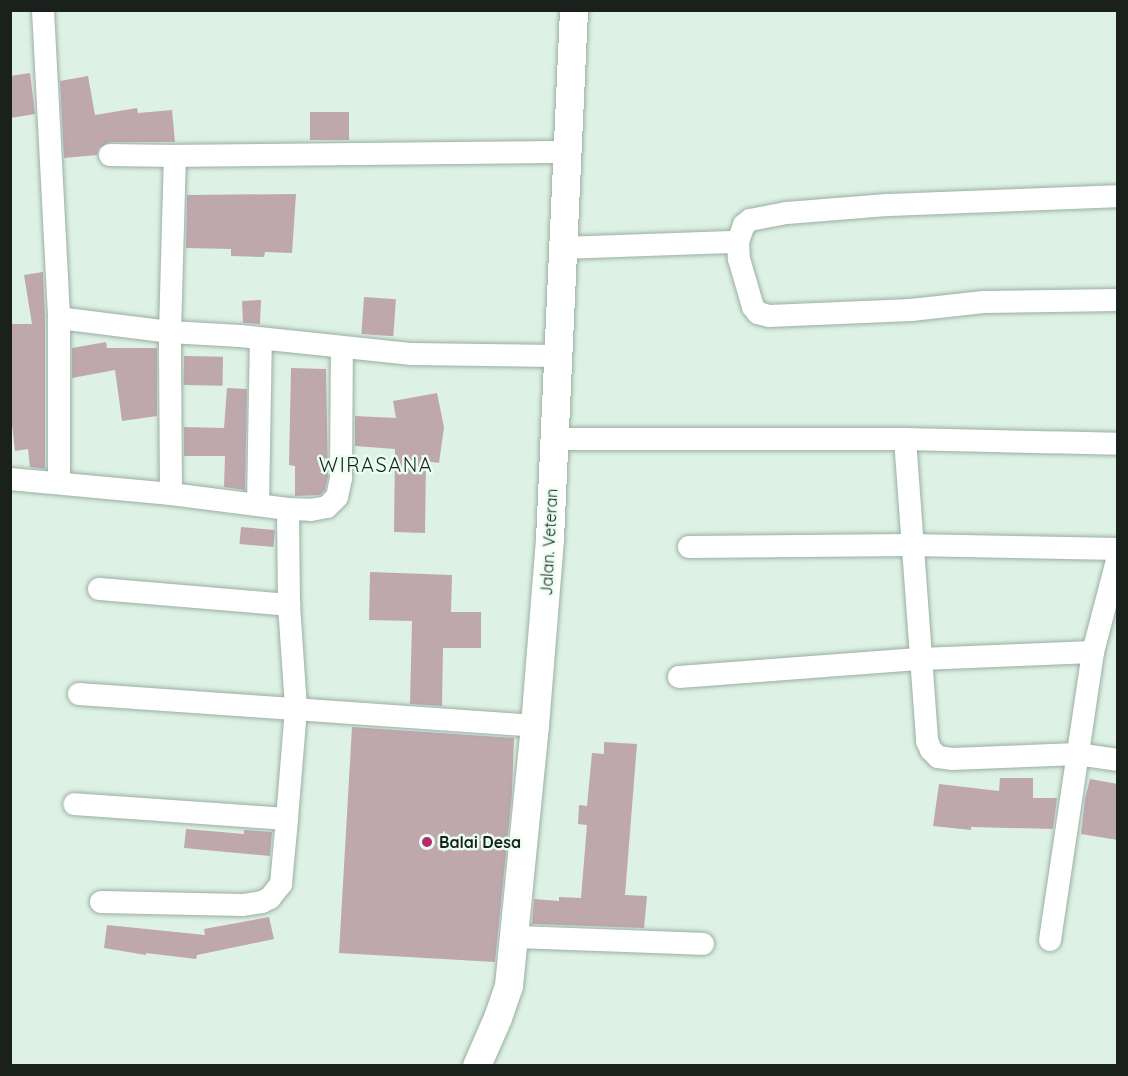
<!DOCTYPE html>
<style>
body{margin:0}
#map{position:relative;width:1128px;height:1076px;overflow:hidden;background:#ddf2e4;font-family:Quicksand,sans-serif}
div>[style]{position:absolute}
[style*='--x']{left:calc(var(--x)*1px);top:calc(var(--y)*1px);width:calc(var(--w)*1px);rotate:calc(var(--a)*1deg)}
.building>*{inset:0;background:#bfa7ae;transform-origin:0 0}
.roads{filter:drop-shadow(0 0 2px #9aaea2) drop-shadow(0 0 2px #9aaea2)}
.minor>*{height:22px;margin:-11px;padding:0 11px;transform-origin:11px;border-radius:11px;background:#fff}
.tertiary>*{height:28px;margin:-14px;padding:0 14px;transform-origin:14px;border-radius:14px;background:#fff}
.dots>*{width:16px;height:16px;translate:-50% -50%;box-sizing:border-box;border:3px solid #eafff2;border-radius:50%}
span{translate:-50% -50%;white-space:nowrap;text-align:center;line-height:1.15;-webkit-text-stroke:5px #eafff2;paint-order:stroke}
.street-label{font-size:16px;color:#1a211d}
.poi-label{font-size:16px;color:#1a211d;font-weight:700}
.left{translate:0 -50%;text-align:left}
.quarter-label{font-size:20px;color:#1a211d;letter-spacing:1.5px}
.frame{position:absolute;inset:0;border:12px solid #1a211d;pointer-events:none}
</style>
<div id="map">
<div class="building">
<i style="clip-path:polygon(30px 73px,35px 114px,10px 118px,10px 76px)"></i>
<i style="clip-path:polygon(88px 76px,95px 115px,137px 108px,138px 113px,172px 110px,175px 142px,110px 142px,99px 148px,97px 155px,64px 158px,60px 81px)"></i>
<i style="left:310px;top:112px;width:39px;height:28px"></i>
<i style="clip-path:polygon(296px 194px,292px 253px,265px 252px,264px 257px,231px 256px,231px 249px,186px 248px,187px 195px)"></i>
<i style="clip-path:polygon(43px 272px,45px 318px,45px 469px,30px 467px,28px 449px,15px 451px,10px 407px,10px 324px,32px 324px,24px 275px)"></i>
<i style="left:364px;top:297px;width:32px;height:37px;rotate:4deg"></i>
<i style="clip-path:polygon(261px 300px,260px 324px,243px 323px,242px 301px)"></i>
<i style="clip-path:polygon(106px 342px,107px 348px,157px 348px,157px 416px,122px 421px,115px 370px,72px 378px,72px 348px)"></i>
<i style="left:184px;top:356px;width:39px;height:29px;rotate:1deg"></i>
<i style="clip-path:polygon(291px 368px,326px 369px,328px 477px,325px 490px,320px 495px,295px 496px,295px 466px,289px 465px)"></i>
<i style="clip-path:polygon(227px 388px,247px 389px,245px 490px,224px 487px,225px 456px,184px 456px,184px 427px,224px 428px)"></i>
<i style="clip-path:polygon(437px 393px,444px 427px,439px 463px,426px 461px,425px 533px,394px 532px,395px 449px,355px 446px,355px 416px,396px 418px,393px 401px)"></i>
<i style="left:241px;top:527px;width:34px;height:17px;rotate:5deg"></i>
<i style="clip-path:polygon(370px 572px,452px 575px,451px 612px,481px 612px,481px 648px,443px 648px,442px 706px,410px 704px,412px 621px,369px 620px)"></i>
<i style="clip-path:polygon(352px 727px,514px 738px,512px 794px,495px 962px,339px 953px)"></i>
<i style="clip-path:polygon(604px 742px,637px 744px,625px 895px,647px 896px,644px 928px,532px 924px,534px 899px,559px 901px,559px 897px,581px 898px,587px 825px,578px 824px,579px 805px,587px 806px,592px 753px,604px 754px)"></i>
<i style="clip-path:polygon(1000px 778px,1033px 778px,1033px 798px,1057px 798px,1053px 829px,971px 827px,971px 830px,933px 826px,939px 784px,999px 791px)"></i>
<i style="clip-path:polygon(1090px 779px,1118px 784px,1118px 840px,1081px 834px,1085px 799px)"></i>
<i style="clip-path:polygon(186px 829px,244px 834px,244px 830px,272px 832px,270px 856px,184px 848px)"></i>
<i style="clip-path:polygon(269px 917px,274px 939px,197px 955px,196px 959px,146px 953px,146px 955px,104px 948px,107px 925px,205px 935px,204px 929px)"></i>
</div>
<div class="roads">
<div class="minor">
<i style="--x:43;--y:10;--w:308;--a:87"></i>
<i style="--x:59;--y:318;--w:165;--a:90"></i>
<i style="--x:175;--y:156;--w:393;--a:-0.6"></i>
<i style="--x:738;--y:242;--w:17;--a:87"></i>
<i style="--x:739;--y:259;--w:50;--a:73.7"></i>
<i style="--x:753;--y:307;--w:8;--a:50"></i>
<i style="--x:758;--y:313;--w:11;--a:15"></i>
<i style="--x:769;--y:316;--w:142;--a:-2.4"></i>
<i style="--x:911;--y:310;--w:73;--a:-6.3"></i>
<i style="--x:984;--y:302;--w:134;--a:-0.9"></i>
<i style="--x:562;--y:248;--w:176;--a:-2"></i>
<i style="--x:738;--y:242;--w:18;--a:-71"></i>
<i style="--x:744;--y:225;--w:8;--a:-40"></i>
<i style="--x:750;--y:220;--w:38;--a:-11"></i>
<i style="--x:787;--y:213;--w:100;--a:-4.6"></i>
<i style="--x:887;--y:205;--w:231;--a:-2.2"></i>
<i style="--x:59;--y:318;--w:112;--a:7.2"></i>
<i style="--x:170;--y:332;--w:176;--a:-88.4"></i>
<i style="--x:175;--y:156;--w:65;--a:-179.1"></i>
<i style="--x:554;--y:439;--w:351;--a:0"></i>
<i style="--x:905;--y:439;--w:213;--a:1.3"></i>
<i style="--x:905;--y:439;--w:303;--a:85.8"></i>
<i style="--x:927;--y:741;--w:10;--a:66"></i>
<i style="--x:931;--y:750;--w:10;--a:45"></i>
<i style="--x:938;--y:757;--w:14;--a:8"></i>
<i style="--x:952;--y:759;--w:125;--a:-2.3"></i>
<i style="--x:1077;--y:754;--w:41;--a:8.3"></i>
<i style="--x:10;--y:479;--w:162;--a:5.3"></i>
<i style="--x:171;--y:494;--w:118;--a:7.3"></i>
<i style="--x:288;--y:509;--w:96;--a:89.4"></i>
<i style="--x:289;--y:605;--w:104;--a:86.1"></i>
<i style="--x:296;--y:709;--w:110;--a:94.7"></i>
<i style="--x:287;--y:819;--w:213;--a:-176"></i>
<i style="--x:171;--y:494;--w:162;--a:-90.4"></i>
<i style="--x:170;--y:332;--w:70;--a:3.3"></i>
<i style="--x:240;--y:336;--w:173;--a:6"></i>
<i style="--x:412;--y:354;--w:146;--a:0.8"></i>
<i style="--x:258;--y:505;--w:166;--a:-89"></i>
<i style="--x:288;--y:509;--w:23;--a:2"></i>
<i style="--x:311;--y:510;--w:16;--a:-11"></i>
<i style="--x:327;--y:507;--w:14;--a:-45"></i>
<i style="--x:337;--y:497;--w:19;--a:-78"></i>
<i style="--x:341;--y:478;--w:129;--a:-89.6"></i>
<i style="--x:689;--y:547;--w:222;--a:-0.5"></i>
<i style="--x:911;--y:545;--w:207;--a:1.1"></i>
<i style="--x:99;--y:589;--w:191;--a:4.8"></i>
<i style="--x:679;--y:677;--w:243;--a:-4.3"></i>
<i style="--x:921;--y:659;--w:172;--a:-2.3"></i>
<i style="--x:1093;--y:652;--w:98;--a:-75.3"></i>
<i style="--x:79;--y:694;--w:457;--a:4"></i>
<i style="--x:101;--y:902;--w:142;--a:1.2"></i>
<i style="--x:243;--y:905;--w:19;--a:-9"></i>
<i style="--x:262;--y:902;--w:9;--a:-27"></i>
<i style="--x:270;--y:898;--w:18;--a:-52"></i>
<i style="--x:281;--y:884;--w:65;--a:-84.7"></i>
<i style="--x:514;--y:937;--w:189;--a:2.1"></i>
<i style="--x:1050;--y:940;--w:291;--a:-81.5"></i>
</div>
<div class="tertiary">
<i style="--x:477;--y:1066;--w:52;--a:-66.4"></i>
<i style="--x:498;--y:1018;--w:34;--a:-71"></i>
<i style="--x:509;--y:986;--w:261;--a:-84.3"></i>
<i style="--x:535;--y:726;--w:188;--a:-85.4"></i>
<i style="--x:550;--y:539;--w:530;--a:-87.4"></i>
</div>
</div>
<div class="dots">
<i style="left:427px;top:842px;background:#b52c6b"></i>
</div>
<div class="street-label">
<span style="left:549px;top:542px;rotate:-87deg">Jalan. Veteran</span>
</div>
<div class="poi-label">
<span class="left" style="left:439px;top:842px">Balai Desa</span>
</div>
<div class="quarter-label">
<span style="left:376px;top:464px">WIRASANA</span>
</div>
<div class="frame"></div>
</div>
